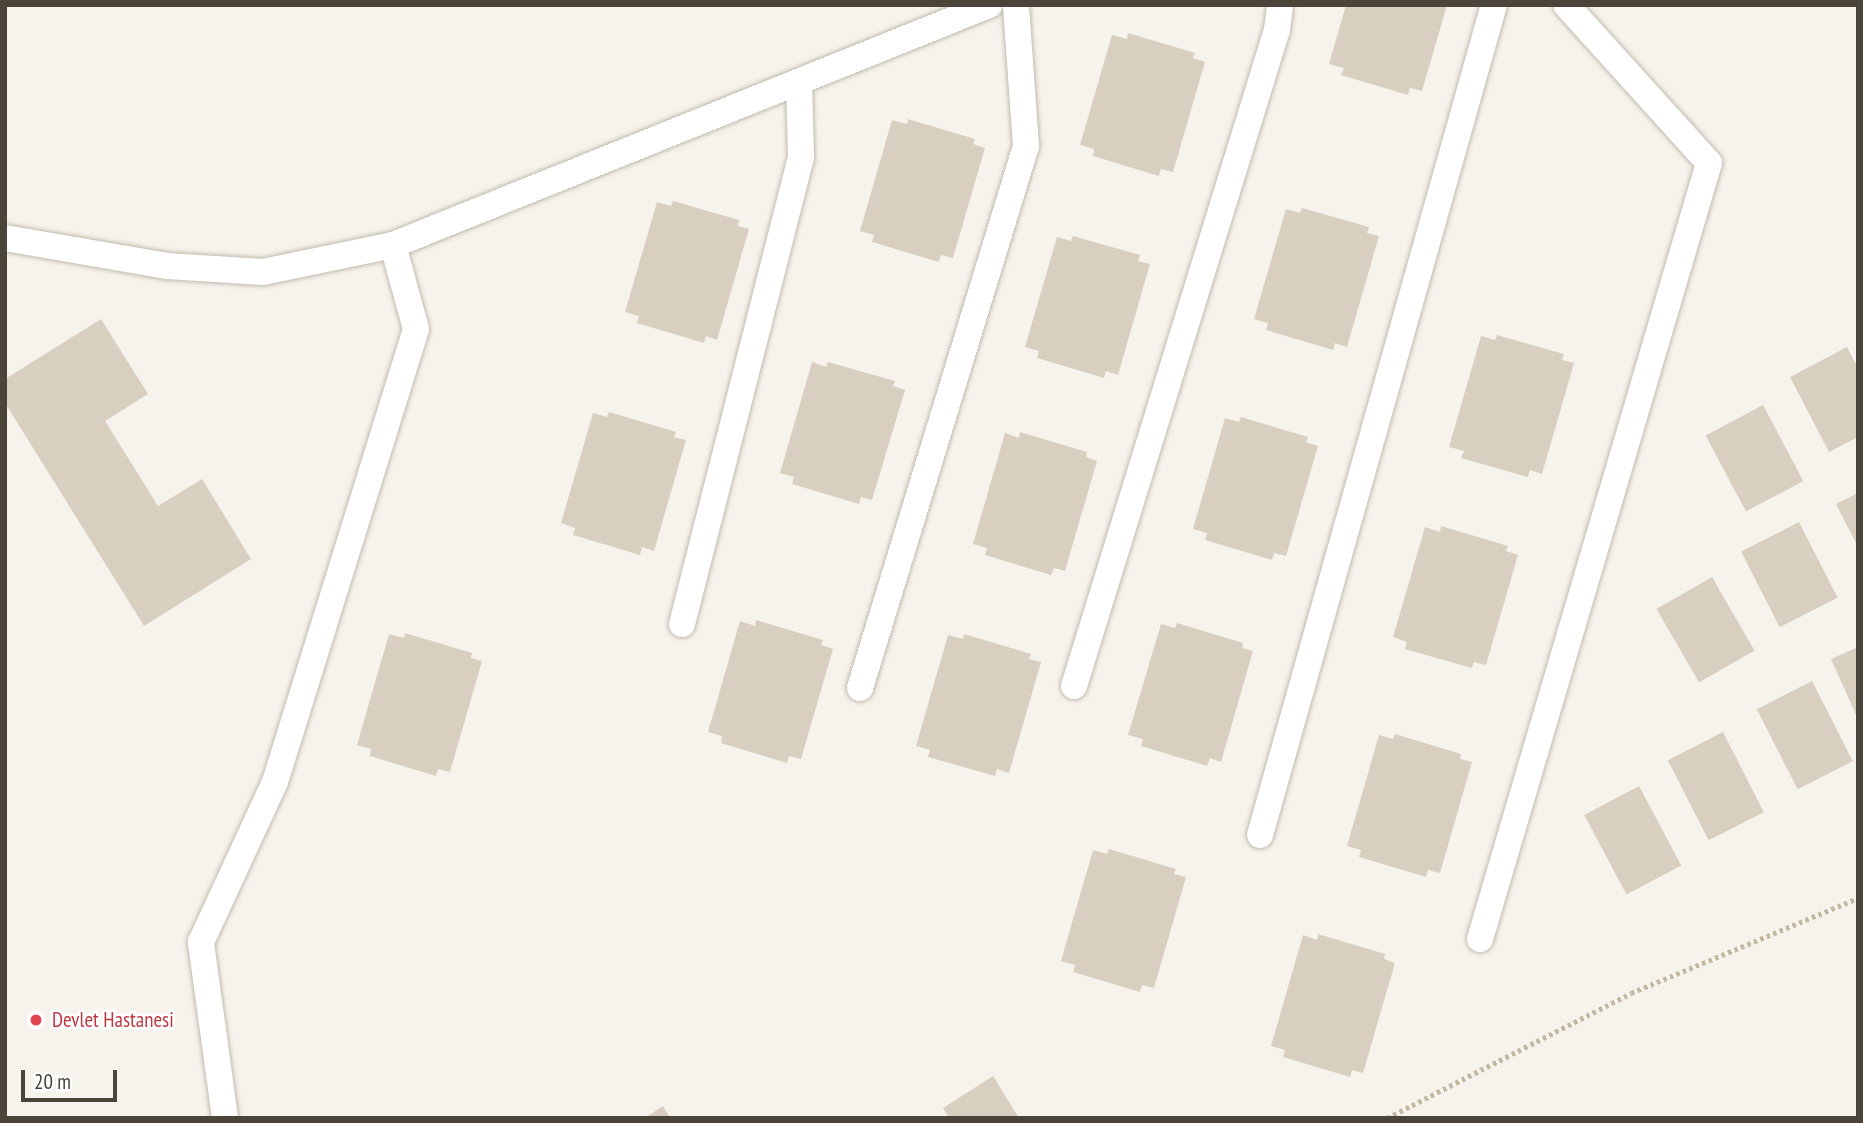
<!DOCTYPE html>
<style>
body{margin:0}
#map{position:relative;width:1863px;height:1123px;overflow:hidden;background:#f6f3ec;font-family:"PT Sans Narrow",sans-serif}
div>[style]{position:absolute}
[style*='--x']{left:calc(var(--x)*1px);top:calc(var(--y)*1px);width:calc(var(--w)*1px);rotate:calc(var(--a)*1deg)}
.building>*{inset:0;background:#d8cfc1;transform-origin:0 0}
.path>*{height:4.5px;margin-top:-2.25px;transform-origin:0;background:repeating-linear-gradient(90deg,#c4b79f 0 3.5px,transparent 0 7px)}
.roads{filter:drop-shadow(0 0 2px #c2bbae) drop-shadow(0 0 2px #c2bbae)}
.minor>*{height:26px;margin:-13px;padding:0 13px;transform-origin:13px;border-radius:13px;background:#fff}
.dots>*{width:19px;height:19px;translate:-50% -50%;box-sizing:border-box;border:4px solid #fff;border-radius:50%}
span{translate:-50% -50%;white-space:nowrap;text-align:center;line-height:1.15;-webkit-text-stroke:5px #fff;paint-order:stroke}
.health-label{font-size:21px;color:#be3a42}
.left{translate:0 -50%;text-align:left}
.frame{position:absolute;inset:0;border:7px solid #4b4439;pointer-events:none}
.scale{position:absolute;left:21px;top:1070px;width:96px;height:32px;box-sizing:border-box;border:4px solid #4b4439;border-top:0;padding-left:9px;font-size:21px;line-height:24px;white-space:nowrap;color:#4b4439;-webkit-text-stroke:5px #fff;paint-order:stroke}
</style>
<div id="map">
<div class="building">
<i style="clip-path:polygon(1346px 5px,1447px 5px,1422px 91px,1410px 88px,1408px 95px,1341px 75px,1344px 68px,1329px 64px)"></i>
<i style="clip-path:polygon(1128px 33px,1195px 53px,1193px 58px,1205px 62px,1173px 172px,1161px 169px,1159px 176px,1093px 156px,1094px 149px,1080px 145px,1112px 35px,1127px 39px)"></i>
<i style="clip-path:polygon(908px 119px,975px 139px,973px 144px,985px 148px,953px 258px,941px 255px,939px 262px,872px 242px,874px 235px,860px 231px,892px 120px,907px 124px)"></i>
<i style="clip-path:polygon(673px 201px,739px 220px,738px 226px,749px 229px,717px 340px,706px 336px,704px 343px,637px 323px,639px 316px,625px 312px,657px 202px,671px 206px)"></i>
<i style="clip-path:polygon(1302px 208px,1369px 227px,1367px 233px,1379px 236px,1347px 347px,1335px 343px,1333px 350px,1266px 330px,1268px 323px,1254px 319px,1286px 209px,1300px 213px)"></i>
<i style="clip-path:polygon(1073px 236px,1140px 255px,1138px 261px,1150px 264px,1118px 375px,1106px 371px,1104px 378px,1037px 358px,1039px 351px,1025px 347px,1057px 237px,1071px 241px)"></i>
<i style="clip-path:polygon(101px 319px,148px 394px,105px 421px,158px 506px,202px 479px,251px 559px,144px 626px,5px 403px,5px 379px)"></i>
<i style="clip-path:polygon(1497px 335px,1564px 354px,1562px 360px,1574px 363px,1542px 474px,1530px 470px,1528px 477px,1461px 458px,1464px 451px,1449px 447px,1481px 336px,1495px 340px)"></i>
<i style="clip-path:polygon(1847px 347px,1858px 368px,1858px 437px,1829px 452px,1790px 377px)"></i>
<i style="clip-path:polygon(812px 362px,826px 367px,828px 362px,895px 381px,893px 386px,905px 390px,872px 500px,861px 497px,859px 504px,792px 484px,794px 477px,780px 473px)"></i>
<i style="left:1763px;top:405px;width:86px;height:65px;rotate:62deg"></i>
<i style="clip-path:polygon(609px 412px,676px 432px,674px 437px,686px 440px,654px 551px,642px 547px,640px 555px,573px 535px,575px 528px,561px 523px,593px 413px,607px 417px)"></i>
<i style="clip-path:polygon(1241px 417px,1308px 437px,1306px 442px,1318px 446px,1286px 556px,1274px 553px,1272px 560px,1205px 540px,1207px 533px,1193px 529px,1225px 418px,1239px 422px)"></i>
<i style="clip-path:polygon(1020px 432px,1087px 452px,1086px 457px,1097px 461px,1065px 571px,1054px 568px,1051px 575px,985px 555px,987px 548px,973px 544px,1005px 433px,1019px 438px)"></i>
<i style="clip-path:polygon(1858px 493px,1858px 547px,1836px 504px)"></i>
<i style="left:1799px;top:522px;width:85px;height:65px;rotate:63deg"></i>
<i style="clip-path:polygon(1441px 526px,1508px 546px,1506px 551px,1518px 555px,1486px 665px,1474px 662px,1472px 668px,1405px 649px,1407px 642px,1393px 637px,1425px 527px,1440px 532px)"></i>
<i style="left:1712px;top:577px;width:85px;height:64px;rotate:60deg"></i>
<i style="clip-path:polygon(756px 620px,823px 640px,821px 645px,833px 649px,801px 759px,789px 756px,787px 763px,721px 743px,722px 736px,708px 732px,740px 621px,755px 626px)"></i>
<i style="clip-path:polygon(1177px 623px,1243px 643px,1242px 648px,1253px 651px,1221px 762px,1210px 758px,1207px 766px,1141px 746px,1143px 739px,1128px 735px,1161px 624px,1175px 628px)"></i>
<i style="clip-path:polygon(405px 633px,472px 653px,471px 658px,482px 661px,450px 772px,438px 769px,436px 776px,370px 756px,371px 749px,357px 745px,389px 634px,404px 638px)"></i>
<i style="clip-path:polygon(964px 634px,1031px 654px,1029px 659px,1041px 662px,1009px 773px,997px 769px,995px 776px,928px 757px,930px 750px,916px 746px,948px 635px,963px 639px)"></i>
<i style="clip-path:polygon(1858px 647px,1858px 719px,1831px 659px)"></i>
<i style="left:1812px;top:681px;width:90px;height:62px;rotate:63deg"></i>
<i style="left:1723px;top:732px;width:90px;height:62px;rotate:63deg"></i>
<i style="clip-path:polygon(1395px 734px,1461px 754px,1460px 759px,1472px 762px,1440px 873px,1428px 870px,1426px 877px,1359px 857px,1361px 850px,1347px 846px,1379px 735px,1393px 739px)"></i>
<i style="left:1639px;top:786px;width:90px;height:62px;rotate:62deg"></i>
<i style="clip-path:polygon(1109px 849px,1176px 869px,1174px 874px,1186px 877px,1154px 988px,1142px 985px,1140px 992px,1073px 972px,1075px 965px,1061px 961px,1093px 850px,1107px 854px)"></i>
<i style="clip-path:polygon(1318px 934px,1385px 954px,1384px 959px,1395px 963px,1363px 1073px,1352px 1070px,1350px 1077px,1283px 1057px,1285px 1050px,1271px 1046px,1303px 935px,1317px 940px)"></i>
<i style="clip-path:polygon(993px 1076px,1019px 1118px,949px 1118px,943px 1108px)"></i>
<i style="clip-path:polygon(663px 1106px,670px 1118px,645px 1118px)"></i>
</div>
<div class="path">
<i style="--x:1387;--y:1118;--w:274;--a:-27.1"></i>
<i style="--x:1631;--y:993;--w:246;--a:-22.7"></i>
</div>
<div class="roads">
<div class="minor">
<i style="--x:5;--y:238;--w:164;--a:9.8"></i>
<i style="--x:167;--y:266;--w:96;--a:3.6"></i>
<i style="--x:263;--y:272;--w:133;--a:-11.7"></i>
<i style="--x:393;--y:245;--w:643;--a:-21.93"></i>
<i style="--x:682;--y:624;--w:482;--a:-75.7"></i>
<i style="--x:801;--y:157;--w:75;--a:-91.5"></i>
<i style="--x:1074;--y:686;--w:687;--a:-72.81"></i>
<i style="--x:1277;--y:30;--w:25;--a:-83"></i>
<i style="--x:860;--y:688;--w:567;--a:-72.97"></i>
<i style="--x:1026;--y:146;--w:141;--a:-94.1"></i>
<i style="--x:1260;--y:835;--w:862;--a:-74.26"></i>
<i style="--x:1480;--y:939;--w:809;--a:-73.56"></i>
<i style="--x:1709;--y:163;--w:213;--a:-132.1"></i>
<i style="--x:225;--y:1118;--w:178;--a:-97.8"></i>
<i style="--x:201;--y:942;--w:176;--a:-65.2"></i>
<i style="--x:275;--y:782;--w:474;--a:-72.7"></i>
<i style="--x:416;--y:329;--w:87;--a:-105.3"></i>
</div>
</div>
<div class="dots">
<i style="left:36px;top:1020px;background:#e0444e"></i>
</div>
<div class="health-label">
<span class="left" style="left:52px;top:1020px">Devlet Hastanesi</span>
</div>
<div class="frame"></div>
<div class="scale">20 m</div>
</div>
